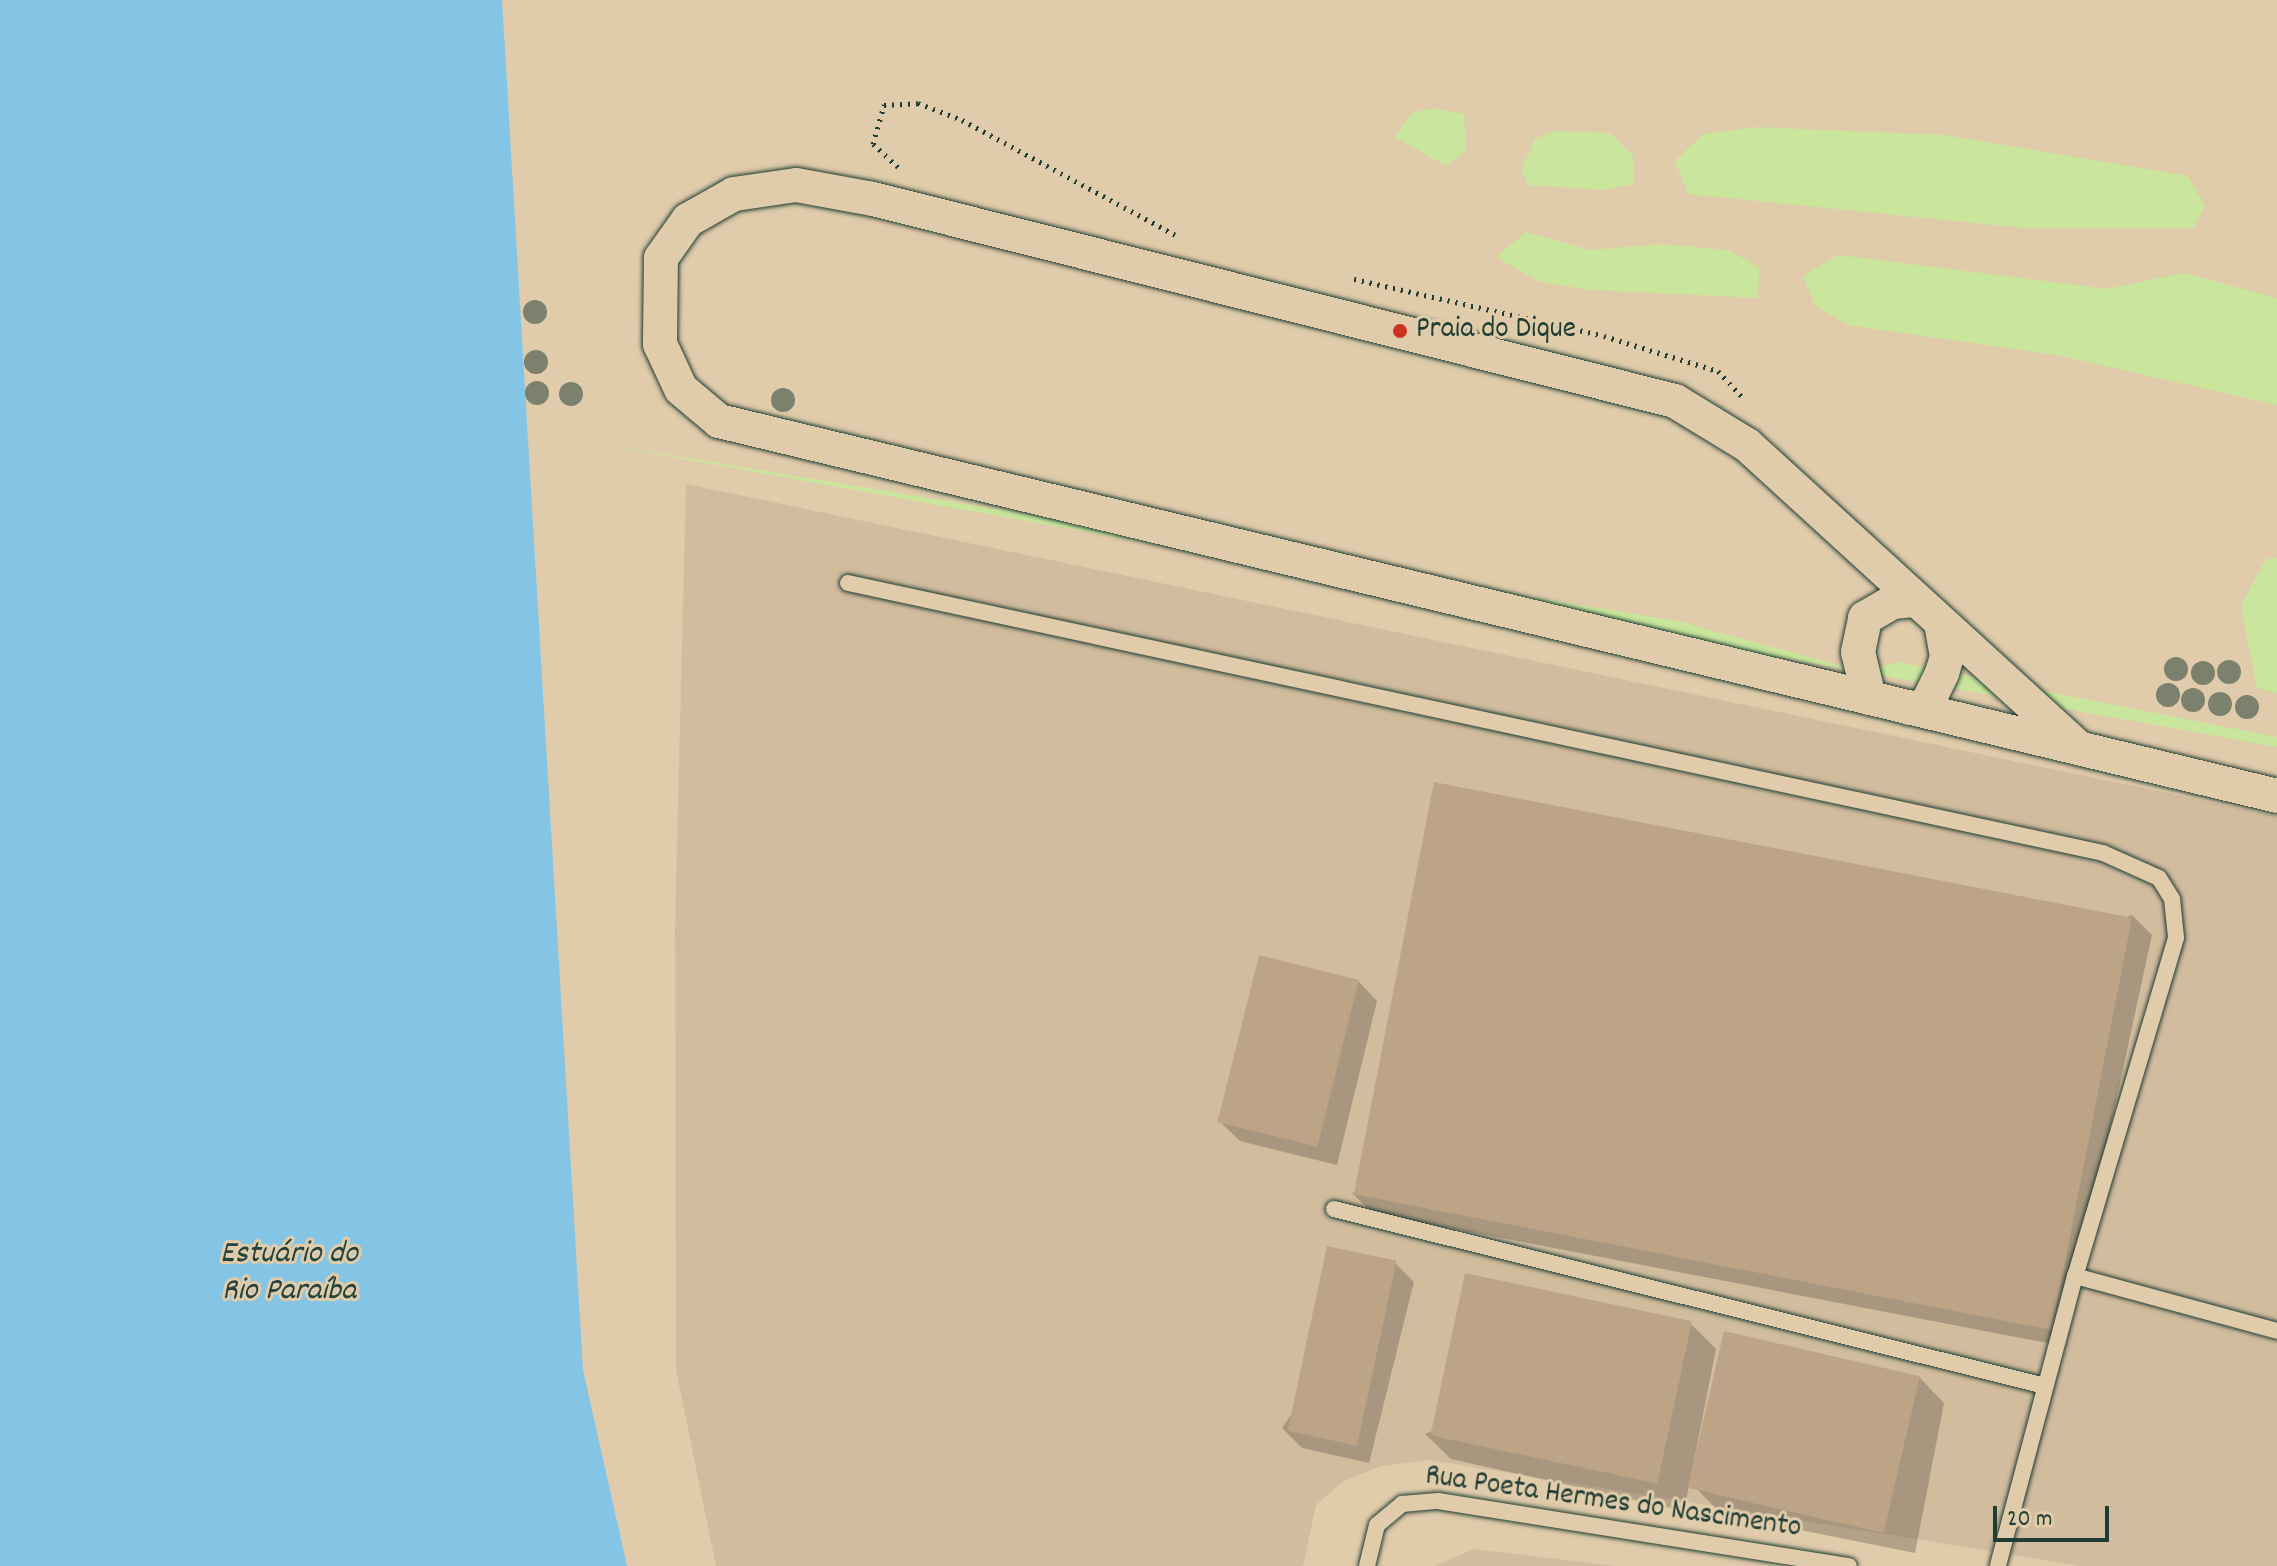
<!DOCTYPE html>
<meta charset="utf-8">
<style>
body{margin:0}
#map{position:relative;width:2277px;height:1566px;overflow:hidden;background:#e0cbaa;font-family:Dekko,sans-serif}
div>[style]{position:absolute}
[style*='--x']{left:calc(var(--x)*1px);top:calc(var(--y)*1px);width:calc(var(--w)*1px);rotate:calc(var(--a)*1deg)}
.built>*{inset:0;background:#d2bc9e}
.green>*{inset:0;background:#cae69d}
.water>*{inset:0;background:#84c5e5}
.shadow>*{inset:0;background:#0003}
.building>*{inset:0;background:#bda487;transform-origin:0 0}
.path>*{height:5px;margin-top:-2.5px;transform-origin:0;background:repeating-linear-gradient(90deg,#1f3d34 0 2px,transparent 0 8px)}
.roads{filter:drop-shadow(0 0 2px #1f3d34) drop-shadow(0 0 2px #1f3d34)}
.service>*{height:16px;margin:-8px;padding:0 8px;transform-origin:8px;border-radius:8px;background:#e0cbaa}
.minor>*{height:34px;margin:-17px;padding:0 17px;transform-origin:17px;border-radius:17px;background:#e0cbaa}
.trees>*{width:24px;height:24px;margin:-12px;border-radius:50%;background:#7b816c}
.dots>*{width:22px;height:22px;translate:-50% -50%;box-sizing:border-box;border:4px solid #e0cbaa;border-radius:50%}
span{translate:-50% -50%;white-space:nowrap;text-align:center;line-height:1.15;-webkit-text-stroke:6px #e0cbaa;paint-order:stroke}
.poi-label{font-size:30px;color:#1f3d34}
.left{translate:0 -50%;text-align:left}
.street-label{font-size:30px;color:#1f3d34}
.water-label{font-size:32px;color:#24443d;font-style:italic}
.scale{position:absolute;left:1993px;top:1506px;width:116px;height:36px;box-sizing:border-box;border:4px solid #1f3d34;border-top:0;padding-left:10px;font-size:24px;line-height:28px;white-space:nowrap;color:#1f3d34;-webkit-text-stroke:6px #e0cbaa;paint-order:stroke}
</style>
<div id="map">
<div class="built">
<i style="clip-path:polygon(686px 484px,2277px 816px,2277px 1566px,2081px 1566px,1430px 1460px,1381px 1466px,1344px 1481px,1316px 1505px,1303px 1566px,716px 1566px,676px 1370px,675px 925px)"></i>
<i style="clip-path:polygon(1474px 1549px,1616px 1566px,1435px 1566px)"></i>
</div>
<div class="green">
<i style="clip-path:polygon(1433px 108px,1464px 114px,1466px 150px,1446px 166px,1395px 137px,1412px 113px)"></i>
<i style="clip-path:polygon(1757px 127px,1944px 135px,2188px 176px,2205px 207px,2193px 228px,2024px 228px,1688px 194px,1675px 161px,1703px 134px)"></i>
<i style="clip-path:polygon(1554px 131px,1610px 133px,1633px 156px,1634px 184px,1604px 190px,1528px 185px,1521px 170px,1535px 139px)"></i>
<i style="clip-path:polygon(1526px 232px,1590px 250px,1662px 244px,1728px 250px,1759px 267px,1758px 298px,1591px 290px,1540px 282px,1496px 257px)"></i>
<i style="clip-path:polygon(1838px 255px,2107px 289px,2184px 273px,2277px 298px,2277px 405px,2057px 355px,1847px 325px,1815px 305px,1803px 276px)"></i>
<i style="clip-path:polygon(589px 442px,1678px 621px,1859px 671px,1899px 662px,2277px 737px,2277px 747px)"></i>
<i style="clip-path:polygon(2277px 558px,2277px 693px,2257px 688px,2241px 606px,2266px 559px)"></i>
</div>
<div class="water">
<i style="clip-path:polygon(0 0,502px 0,583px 1370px,627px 1566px,0 1566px)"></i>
</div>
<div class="shadow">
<i style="clip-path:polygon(2132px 915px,2152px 935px,2063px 1346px,1372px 1213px,1352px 1193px)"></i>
<i style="clip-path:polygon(1358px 981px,1377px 1001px,1337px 1165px,1240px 1141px,1220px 1122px)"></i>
<i style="clip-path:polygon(1395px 1263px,1414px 1282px,1369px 1463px,1302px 1448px,1282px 1428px)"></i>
<i style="clip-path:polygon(1691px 1324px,1716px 1349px,1684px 1511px,1451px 1459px,1425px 1434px)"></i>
<i style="clip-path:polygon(1919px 1377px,1944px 1403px,1915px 1553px,1721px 1514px,1696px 1488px)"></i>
</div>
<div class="building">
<i style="left:1434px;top:782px;width:711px;height:420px;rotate:11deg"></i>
<i style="left:1259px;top:955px;width:103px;height:172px;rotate:14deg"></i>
<i style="left:1327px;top:1246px;width:71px;height:189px;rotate:12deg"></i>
<i style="left:1465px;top:1273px;width:232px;height:166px;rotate:12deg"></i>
<i style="left:1724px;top:1331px;width:201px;height:161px;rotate:13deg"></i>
</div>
<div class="path">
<i style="--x:898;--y:167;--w:34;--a:-137"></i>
<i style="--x:873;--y:144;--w:41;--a:-74.2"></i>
<i style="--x:884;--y:105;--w:34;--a:-3"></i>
<i style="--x:918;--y:103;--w:47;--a:21.1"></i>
<i style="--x:962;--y:120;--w:243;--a:28.3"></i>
<i style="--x:1354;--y:279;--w:256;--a:12.8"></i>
<i style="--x:1604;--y:336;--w:119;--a:17.1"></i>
<i style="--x:1718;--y:371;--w:34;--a:47"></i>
</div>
<div class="roads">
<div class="service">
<i style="--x:848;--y:583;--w:1284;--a:12.14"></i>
<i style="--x:2103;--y:853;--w:61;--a:24.1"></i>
<i style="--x:2159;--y:878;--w:25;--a:58"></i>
<i style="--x:2172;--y:899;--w:39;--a:84"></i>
<i style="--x:2176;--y:938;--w:353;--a:106.6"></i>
<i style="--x:2075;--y:1276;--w:300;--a:104.9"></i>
<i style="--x:1334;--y:1209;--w:733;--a:13.98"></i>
<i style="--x:2075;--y:1276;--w:209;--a:15.2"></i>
<i style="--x:1367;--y:1566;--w:42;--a:-76.3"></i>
<i style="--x:1377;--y:1525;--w:33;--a:-40"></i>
<i style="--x:1402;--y:1504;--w:36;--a:-5"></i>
<i style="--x:1438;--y:1501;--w:416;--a:9"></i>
</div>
<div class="minor">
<i style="--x:1869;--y:698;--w:47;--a:-103.4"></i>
<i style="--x:1858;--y:652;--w:35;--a:-78"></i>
<i style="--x:1865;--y:618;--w:32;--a:-30"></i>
<i style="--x:1893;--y:602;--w:21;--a:-5"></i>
<i style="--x:1910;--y:708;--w:16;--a:-7"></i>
<i style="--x:1926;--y:706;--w:37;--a:-64"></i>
<i style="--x:1942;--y:673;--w:17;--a:-73"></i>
<i style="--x:1947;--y:657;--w:35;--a:-100"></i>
<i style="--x:2079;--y:748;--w:449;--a:-137.6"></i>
<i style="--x:1747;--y:445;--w:84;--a:-148.6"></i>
<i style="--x:1675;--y:401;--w:827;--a:-165.86"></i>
<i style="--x:873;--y:199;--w:78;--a:-169.7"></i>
<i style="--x:796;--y:185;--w:63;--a:171.7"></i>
<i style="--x:734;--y:194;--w:53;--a:150.5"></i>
<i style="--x:688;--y:220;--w:47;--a:125.4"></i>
<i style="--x:661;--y:258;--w:86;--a:90.7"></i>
<i style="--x:660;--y:344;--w:50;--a:65"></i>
<i style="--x:681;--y:389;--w:50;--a:40.1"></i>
<i style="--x:719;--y:421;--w:1602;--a:13.53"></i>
</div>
</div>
<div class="trees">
<i style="left:535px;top:312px"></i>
<i style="left:536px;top:362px"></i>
<i style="left:537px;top:393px"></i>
<i style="left:571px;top:394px"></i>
<i style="left:783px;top:400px"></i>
<i style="left:2176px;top:669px"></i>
<i style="left:2229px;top:672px"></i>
<i style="left:2203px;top:673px"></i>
<i style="left:2168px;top:695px"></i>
<i style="left:2193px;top:700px"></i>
<i style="left:2220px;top:704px"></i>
<i style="left:2247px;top:707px"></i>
</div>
<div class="dots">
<i style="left:1400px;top:331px;background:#c8321e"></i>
</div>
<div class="poi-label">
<span class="left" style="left:1416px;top:331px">Praia do Dique</span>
</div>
<div class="street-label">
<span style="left:1613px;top:1504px;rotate:8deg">Rua Poeta Hermes do Nascimento</span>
</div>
<div class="water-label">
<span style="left:289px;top:1274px">Estuário do<br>Rio Paraíba</span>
</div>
<div class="scale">20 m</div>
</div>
